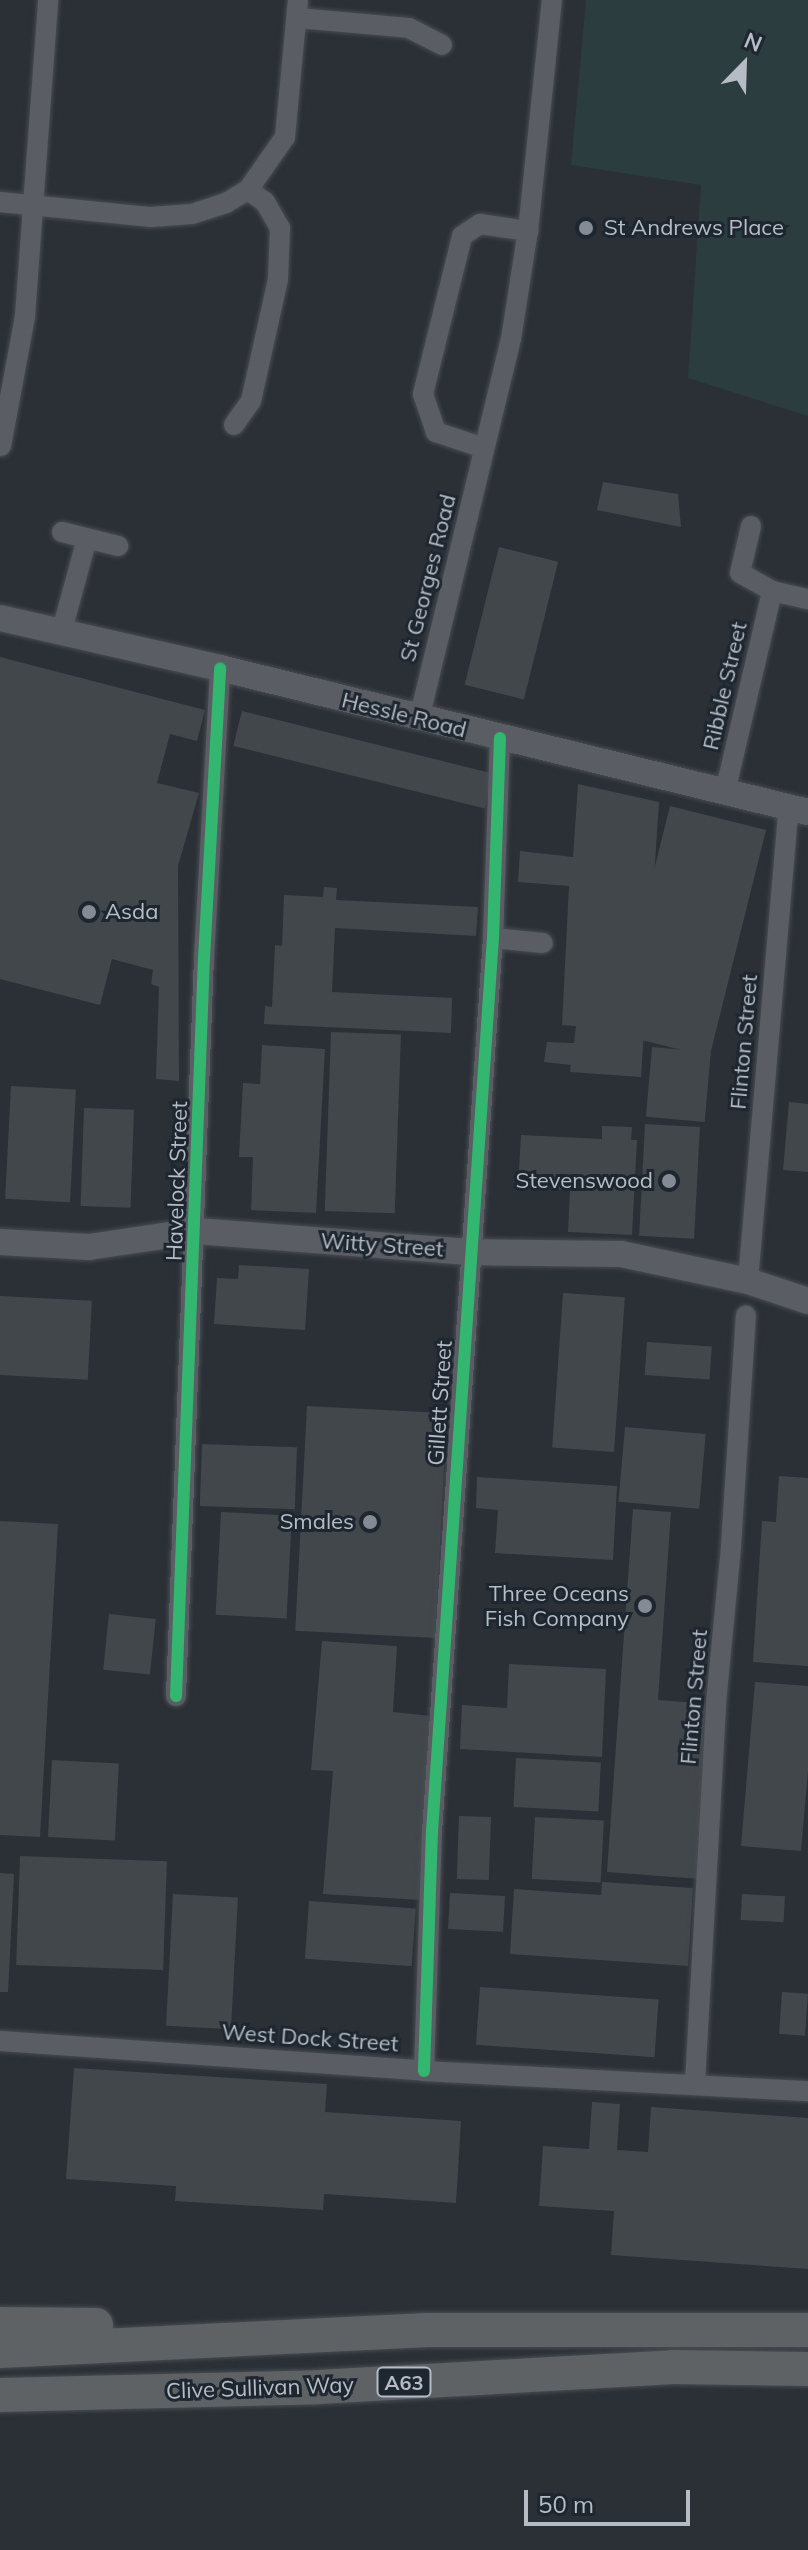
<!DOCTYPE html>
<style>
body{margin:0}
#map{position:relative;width:808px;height:2550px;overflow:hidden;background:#2a3036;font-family:Mulish,sans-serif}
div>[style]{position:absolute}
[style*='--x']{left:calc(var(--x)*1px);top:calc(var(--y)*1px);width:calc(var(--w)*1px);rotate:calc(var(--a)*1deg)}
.green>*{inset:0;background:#2c3d3f}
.building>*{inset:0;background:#42474c;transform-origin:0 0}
.roads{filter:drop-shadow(0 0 2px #484c51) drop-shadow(0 0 2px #484c51)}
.minor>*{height:20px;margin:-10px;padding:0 10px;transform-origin:10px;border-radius:10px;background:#5a5e64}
.tertiary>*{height:26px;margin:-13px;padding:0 13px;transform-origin:13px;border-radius:13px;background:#5a5e64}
.trunk>*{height:34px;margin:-17px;padding:0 17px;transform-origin:17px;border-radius:17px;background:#5e6265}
.cycleway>*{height:12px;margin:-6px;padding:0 6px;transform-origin:6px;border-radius:6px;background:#33b770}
.dots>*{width:22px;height:22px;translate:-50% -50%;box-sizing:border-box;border:4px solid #1e2630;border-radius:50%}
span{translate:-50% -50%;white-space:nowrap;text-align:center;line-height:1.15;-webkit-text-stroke:6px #1e2630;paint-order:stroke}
.shield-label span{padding:2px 6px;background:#1e2630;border:2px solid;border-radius:6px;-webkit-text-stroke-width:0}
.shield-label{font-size:20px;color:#b5bcc6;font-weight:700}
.poi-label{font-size:22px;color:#b5bcc6}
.left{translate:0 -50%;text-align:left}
.right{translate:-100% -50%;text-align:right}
.street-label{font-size:22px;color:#b5bcc6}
.north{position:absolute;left:704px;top:24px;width:80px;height:80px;-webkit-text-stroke:6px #1e2630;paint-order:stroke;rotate:23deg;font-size:22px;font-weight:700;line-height:32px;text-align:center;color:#b5bcc6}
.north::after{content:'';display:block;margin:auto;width:28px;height:36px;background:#b5bcc6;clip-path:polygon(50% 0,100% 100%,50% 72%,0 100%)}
.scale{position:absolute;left:524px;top:2490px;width:166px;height:36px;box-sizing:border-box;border:4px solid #b5bcc6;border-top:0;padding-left:10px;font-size:24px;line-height:28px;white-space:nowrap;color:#b5bcc6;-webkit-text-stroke:6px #1e2630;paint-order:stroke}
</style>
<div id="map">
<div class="green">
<i style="clip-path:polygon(586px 0,808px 0,808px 416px,688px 378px,701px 185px,571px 165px)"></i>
</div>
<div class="building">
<i style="clip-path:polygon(603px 482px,678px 494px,681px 527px,597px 510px)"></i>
<i style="left:499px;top:547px;width:61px;height:142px;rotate:14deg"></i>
<i style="clip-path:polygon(0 657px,205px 710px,197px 741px,170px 734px,157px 783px,199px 793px,178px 866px,179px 1081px,156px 1079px,159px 987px,151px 984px,153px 970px,112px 959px,100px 1005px,0 979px)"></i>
<i style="left:242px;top:711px;width:259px;height:36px;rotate:14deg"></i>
<i style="clip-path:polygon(578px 784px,659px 802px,641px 1077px,570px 1072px,571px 1065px,544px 1062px,547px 1042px,574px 1043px,576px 1026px,562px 1025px,569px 886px,518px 882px,520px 851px,573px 857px)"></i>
<i style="left:670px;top:806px;width:99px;height:234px;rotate:14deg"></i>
<i style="clip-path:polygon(324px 887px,337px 888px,336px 900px,478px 907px,476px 936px,335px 928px,332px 992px,452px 998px,451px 1033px,264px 1024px,265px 1006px,272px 1007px,275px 945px,282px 946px,284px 895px,323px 897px)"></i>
<i style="left:331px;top:1032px;width:70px;height:179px;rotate:2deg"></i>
<i style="clip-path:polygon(262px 1045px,325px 1049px,316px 1213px,251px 1210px,253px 1157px,239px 1157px,243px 1083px,260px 1084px)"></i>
<i style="left:652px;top:1047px;width:59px;height:70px;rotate:5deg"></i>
<i style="left:11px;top:1086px;width:65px;height:113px;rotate:3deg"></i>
<i style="clip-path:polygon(789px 1102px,808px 1104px,808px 1172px,783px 1170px)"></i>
<i style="left:84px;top:1108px;width:50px;height:98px;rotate:2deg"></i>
<i style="left:645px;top:1124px;width:55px;height:112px;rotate:3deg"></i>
<i style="clip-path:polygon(602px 1126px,632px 1127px,631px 1140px,637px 1140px,632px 1235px,568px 1232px,570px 1190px,518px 1188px,521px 1135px,602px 1139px)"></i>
<i style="clip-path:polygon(239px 1265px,309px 1269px,305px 1330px,214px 1324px,217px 1278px,238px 1279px)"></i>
<i style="left:563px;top:1293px;width:62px;height:155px;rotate:4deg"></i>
<i style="left:0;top:1296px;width:92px;height:79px;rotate:3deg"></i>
<i style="left:647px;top:1342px;width:65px;height:33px;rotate:4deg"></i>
<i style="left:307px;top:1406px;width:140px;height:225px;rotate:3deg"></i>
<i style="left:625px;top:1427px;width:81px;height:75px;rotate:5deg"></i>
<i style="left:202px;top:1444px;width:95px;height:62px;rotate:2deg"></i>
<i style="clip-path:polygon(779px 1476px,808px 1478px,808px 1666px,753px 1662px,762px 1521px,776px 1522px)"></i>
<i style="clip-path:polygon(477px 1477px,617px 1486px,613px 1560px,495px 1553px,498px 1510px,476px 1508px)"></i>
<i style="clip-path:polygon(633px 1509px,671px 1512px,658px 1700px,712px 1704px,700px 1879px,607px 1872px)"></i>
<i style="left:221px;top:1512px;width:71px;height:103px;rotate:3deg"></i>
<i style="clip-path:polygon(0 1521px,58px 1524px,40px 1837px,0 1835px)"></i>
<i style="left:109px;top:1614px;width:47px;height:56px;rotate:6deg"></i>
<i style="clip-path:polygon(322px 1641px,397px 1646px,393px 1712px,432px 1716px,421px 1900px,323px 1894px,333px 1771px,311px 1770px)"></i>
<i style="clip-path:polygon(509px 1664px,606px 1669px,602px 1757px,460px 1749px,462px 1705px,507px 1708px)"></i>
<i style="clip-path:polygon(755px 1682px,808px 1686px,808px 1771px,801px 1851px,741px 1846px)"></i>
<i style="left:516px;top:1758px;width:85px;height:49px;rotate:3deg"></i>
<i style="left:52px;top:1760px;width:67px;height:77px;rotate:3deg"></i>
<i style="left:459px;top:1816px;width:32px;height:63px;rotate:2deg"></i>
<i style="left:535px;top:1817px;width:69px;height:62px;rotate:3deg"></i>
<i style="left:20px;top:1856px;width:147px;height:109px;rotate:2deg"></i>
<i style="clip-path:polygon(0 1873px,14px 1874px,8px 1992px,0 1992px)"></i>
<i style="clip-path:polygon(602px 1882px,693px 1888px,688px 1966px,510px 1954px,514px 1889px,601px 1895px)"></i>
<i style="left:450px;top:1893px;width:55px;height:36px;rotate:3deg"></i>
<i style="left:173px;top:1894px;width:65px;height:132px;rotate:3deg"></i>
<i style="left:742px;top:1894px;width:43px;height:26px;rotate:3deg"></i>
<i style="left:309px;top:1901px;width:107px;height:58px;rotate:4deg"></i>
<i style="left:480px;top:1987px;width:179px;height:58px;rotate:4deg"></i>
<i style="left:782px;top:1992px;width:26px;height:42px;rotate:4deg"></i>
<i style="clip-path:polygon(74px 2068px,327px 2084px,325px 2112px,461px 2121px,456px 2203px,324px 2194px,323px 2210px,175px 2201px,176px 2186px,66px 2179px)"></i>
<i style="clip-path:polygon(592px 2102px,620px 2104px,617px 2150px,648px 2152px,651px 2107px,808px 2118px,808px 2269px,611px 2255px,614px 2211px,539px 2206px,543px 2146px,589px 2149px)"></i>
</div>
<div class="roads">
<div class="minor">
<i style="--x:298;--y:18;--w:111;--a:5.1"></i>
<i style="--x:409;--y:28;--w:37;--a:27"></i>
<i style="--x:0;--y:202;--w:152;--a:5.7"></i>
<i style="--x:151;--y:217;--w:41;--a:-4.2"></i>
<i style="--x:192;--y:214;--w:36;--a:-18"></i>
<i style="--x:226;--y:203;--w:26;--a:-31"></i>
<i style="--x:248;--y:190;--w:65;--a:-55.1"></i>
<i style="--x:285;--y:137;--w:138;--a:-84.6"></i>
<i style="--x:234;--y:425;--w:29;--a:-55"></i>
<i style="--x:251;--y:401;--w:125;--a:-77.5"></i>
<i style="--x:278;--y:279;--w:51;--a:-87.8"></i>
<i style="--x:280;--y:228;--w:30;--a:-120"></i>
<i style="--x:265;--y:202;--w:21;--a:-145"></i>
<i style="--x:1;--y:446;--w:132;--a:-79.5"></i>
<i style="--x:25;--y:316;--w:317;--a:-85.8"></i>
<i style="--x:484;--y:448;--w:51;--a:-161.6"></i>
<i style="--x:436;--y:432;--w:40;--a:-108.9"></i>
<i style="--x:423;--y:394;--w:163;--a:-76.1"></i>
<i style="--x:462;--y:236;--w:22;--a:-34"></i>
<i style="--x:480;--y:224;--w:49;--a:8.3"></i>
<i style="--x:751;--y:526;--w:48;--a:103.2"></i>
<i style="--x:740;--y:573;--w:37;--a:29"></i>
<i style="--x:772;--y:591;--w:37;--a:13"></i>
<i style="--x:62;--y:532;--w:58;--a:14"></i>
<i style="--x:61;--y:634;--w:99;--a:-74.8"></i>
<i style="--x:419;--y:719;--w:391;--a:-76.4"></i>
<i style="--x:511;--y:339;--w:109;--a:-81.1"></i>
<i style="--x:528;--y:231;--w:232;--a:-84.1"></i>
<i style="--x:725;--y:792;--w:206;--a:-76.8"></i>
<i style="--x:493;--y:938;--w:50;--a:5.7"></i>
<i style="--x:748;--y:1281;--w:476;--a:-85.1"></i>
<i style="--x:176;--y:1696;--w:739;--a:-87.83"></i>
<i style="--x:204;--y:958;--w:290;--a:-86.8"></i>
<i style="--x:0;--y:2041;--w:425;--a:4"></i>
<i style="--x:424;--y:2071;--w:385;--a:3"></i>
<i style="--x:424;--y:2071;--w:239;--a:-88.1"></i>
<i style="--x:432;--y:1832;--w:896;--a:-86.1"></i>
<i style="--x:493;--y:938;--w:200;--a:-88"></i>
<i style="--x:695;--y:2083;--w:381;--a:-86.8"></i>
<i style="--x:716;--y:1703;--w:158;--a:-84.5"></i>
<i style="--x:731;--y:1546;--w:231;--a:-86.3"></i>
</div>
<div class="tertiary">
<i style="--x:0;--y:618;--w:226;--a:12.8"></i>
<i style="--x:220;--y:668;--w:605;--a:13.76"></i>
<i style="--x:0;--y:1242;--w:89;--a:3.2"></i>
<i style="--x:89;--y:1247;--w:108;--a:-8.5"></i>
<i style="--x:196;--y:1231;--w:274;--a:4.4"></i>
<i style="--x:469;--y:1252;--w:152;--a:0.8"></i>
<i style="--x:621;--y:1254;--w:130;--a:12"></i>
<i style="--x:748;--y:1281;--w:63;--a:18.4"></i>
</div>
<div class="trunk">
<i style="--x:0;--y:2324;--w:96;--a:0.6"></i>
<i style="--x:0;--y:2351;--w:428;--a:-2.8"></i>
<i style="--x:427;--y:2330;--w:381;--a:0"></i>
<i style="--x:0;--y:2395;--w:318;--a:-1.4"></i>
<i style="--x:318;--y:2387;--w:356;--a:-3.2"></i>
<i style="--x:673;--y:2367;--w:135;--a:0.8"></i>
</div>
</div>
<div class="cycleway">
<i style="--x:176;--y:1696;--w:739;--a:-87.83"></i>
<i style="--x:204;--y:958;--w:290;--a:-86.8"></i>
<i style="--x:424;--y:2071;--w:239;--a:-88.1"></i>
<i style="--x:432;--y:1832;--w:896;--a:-86.1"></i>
<i style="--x:493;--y:938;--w:200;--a:-88"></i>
</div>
<div class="dots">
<i style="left:586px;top:228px;background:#848b94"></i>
<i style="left:89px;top:912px;background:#848b94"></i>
<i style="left:669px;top:1181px;background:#848b94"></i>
<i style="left:370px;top:1522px;background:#848b94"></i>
<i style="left:645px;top:1606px;background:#848b94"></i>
</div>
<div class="shield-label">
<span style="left:404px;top:2382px">A63</span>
</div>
<div class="poi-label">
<span class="left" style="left:604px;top:228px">St Andrews Place</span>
<span class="left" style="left:105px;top:912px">Asda</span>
<span class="right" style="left:653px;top:1181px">Stevenswood</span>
<span class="right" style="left:354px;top:1522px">Smales</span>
<span class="right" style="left:629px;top:1606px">Three Oceans<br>Fish Company</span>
</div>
<div class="street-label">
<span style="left:428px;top:578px;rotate:-76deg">St Georges Road</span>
<span style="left:725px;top:686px;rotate:-77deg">Ribble Street</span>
<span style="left:404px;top:715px;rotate:14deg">Hessle Road</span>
<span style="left:744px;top:1042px;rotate:-85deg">Flinton Street</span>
<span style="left:177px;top:1181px;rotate:-88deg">Havelock Street</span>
<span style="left:382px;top:1245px;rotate:4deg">Witty Street</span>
<span style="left:440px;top:1403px;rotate:-86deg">Gillett Street</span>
<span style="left:694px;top:1697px;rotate:-85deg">Flinton Street</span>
<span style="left:310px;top:2038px;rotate:4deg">West Dock Street</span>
<span style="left:260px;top:2388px;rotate:-2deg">Clive Sullivan Way</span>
</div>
<div class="north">N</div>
<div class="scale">50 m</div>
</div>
